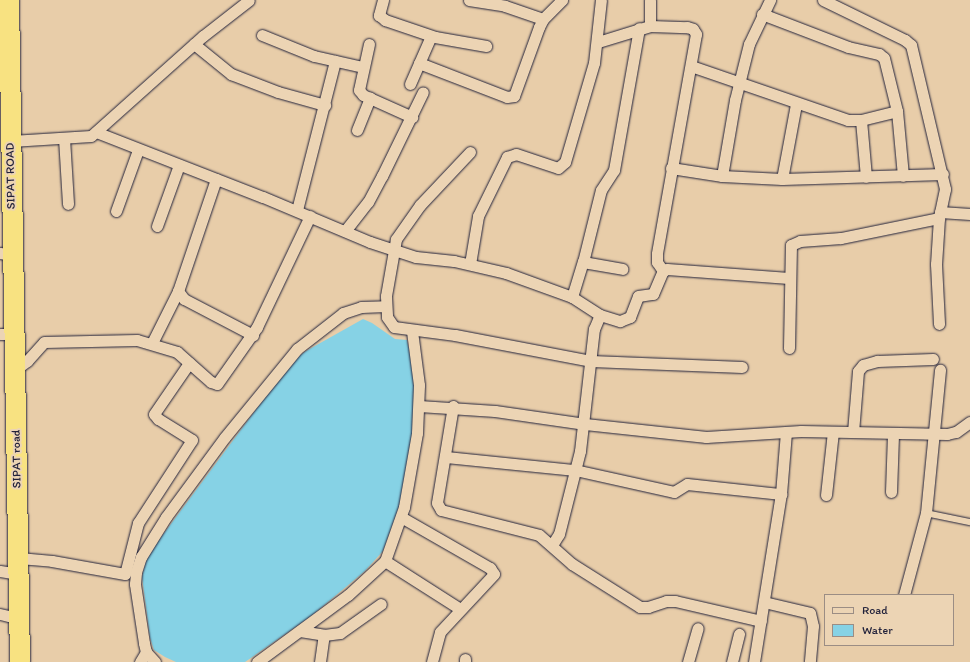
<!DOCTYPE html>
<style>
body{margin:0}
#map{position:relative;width:970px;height:662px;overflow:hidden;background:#e8cda9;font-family:Itim,sans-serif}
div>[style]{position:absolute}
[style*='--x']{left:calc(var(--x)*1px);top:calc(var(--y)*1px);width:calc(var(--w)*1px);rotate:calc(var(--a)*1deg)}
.water>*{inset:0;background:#86d2e5}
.roads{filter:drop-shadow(0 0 1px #22223b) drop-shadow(0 0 1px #22223b)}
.lane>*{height:5.5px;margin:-2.75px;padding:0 2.75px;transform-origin:2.75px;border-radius:2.75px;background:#ecd4b4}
.street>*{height:11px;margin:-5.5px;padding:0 5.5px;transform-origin:5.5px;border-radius:5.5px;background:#ecd4b4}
.highway>*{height:20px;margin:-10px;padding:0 10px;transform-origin:10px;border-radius:10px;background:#f8e281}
span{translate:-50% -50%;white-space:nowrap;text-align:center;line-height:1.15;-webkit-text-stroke:4px #ecd4b4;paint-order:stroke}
.street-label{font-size:12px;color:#22223b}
.legend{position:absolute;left:824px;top:594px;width:130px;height:52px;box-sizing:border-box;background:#ecd4b4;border:1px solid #9b8d84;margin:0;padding:5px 7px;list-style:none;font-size:12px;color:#22223b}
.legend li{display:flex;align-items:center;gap:8px;height:20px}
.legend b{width:20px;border:1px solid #9b8d84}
</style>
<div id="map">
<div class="water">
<i style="clip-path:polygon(363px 319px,372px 323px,395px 339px,407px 340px,413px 366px,415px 413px,404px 493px,383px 551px,365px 571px,310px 617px,245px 662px,176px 662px,165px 657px,154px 650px,150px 638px,142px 577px,147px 556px,292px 361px,306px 351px)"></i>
</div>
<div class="roads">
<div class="lane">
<i style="--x:926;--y:513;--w:45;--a:11.6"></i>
</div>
<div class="street">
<i style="--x:383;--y:0;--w:16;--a:105"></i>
<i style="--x:379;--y:15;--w:8;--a:40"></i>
<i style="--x:385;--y:20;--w:53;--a:18.8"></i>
<i style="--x:435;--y:37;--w:52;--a:10"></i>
<i style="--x:469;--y:0;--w:36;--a:9"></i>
<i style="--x:505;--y:6;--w:40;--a:18.9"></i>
<i style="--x:823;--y:0;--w:91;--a:26"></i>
<i style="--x:905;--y:40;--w:8;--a:40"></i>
<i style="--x:911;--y:45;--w:148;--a:76.7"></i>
<i style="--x:945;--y:189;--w:30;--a:102"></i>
<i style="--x:939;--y:218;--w:46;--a:93.7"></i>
<i style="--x:936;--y:264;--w:60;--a:87.1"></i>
<i style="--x:762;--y:14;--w:92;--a:21"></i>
<i style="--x:848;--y:47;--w:32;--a:13"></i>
<i style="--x:879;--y:54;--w:6;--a:39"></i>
<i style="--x:884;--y:58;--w:55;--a:76.2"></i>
<i style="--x:897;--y:111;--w:65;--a:84.7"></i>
<i style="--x:650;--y:26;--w:26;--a:-90"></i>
<i style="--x:262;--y:35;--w:56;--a:22"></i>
<i style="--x:314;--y:56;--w:50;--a:12.7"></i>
<i style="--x:598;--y:42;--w:54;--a:-17.1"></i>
<i style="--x:650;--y:26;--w:37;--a:2"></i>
<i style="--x:687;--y:27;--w:6;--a:18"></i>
<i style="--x:693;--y:29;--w:6;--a:59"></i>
<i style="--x:696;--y:34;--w:223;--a:100.1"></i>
<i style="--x:657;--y:254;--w:8;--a:90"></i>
<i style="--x:657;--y:262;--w:11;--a:56"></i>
<i style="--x:194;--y:44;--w:48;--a:39"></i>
<i style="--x:231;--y:74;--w:50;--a:21"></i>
<i style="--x:278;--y:92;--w:49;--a:15.5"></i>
<i style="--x:369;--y:44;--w:47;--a:102.3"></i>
<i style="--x:359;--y:90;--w:6;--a:51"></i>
<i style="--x:363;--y:95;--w:54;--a:24.2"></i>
<i style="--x:419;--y:63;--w:94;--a:21.1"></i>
<i style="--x:507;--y:97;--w:7;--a:-8"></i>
<i style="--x:514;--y:96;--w:73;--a:-70.1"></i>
<i style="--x:539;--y:27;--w:9;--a:-63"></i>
<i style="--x:543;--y:19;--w:27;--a:-45"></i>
<i style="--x:691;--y:66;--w:166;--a:19"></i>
<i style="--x:848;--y:120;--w:13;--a:0"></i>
<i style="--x:861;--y:120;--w:37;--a:-14"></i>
<i style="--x:410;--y:84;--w:52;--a:-66.4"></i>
<i style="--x:861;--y:120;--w:57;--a:85"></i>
<i style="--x:357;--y:130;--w:35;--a:-68"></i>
<i style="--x:96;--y:132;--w:179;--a:21.3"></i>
<i style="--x:263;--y:197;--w:116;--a:22.8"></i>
<i style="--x:370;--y:242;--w:48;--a:18.1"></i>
<i style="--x:416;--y:257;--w:38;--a:6"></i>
<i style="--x:454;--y:261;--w:53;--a:13"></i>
<i style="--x:506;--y:273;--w:70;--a:20"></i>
<i style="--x:572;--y:297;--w:33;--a:33"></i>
<i style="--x:600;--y:315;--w:21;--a:17"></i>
<i style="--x:620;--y:321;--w:11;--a:-22"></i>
<i style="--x:630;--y:317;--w:22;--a:-69"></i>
<i style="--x:638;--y:296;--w:15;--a:-8"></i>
<i style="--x:653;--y:294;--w:25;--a:-67"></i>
<i style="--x:663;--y:271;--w:4;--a:-27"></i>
<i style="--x:667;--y:269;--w:122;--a:4.2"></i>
<i style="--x:64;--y:138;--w:66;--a:86.5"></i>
<i style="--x:11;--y:141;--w:80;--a:-3.6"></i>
<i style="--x:91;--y:136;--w:150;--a:-41.8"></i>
<i style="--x:203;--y:36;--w:58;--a:-38"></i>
<i style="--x:470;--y:152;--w:73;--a:133.3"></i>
<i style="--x:420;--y:205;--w:42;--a:125.2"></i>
<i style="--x:396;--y:239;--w:58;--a:100"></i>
<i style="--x:386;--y:296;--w:21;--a:87"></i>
<i style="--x:387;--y:317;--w:12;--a:55"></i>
<i style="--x:394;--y:327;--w:62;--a:7.5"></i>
<i style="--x:455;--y:335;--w:138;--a:10.8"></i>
<i style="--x:591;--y:361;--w:151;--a:2.3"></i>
<i style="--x:671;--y:168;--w:52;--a:8.9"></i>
<i style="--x:722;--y:176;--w:60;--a:2.9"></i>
<i style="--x:782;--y:179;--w:161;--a:-1.8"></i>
<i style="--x:722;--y:176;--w:77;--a:-80.3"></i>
<i style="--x:735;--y:100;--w:58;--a:-76"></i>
<i style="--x:749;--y:44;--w:49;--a:-64.5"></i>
<i style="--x:216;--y:179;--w:118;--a:108.7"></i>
<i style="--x:178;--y:291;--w:10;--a:53"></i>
<i style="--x:184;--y:299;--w:78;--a:27.6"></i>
<i style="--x:782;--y:179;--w:76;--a:-79.4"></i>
<i style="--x:297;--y:210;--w:154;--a:-75.7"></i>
<i style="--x:116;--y:211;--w:65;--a:-70.2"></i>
<i style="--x:940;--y:212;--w:30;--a:4"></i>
<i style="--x:157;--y:226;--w:65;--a:-70.2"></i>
<i style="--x:345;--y:231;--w:37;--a:-52"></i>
<i style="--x:368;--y:202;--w:30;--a:-62"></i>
<i style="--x:382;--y:176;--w:93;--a:-64"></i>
<i style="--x:0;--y:253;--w:12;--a:9"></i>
<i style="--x:583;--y:262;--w:74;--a:-76"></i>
<i style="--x:601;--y:190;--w:24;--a:-57"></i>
<i style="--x:614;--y:170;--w:144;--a:-80"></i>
<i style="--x:470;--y:264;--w:49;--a:-80.5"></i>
<i style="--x:478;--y:216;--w:66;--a:-63.8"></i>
<i style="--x:507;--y:157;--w:9;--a:-18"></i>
<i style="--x:516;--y:154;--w:44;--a:18.4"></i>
<i style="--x:558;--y:168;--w:9;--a:-41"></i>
<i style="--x:565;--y:162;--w:103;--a:-73.7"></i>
<i style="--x:594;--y:63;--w:63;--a:-83.7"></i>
<i style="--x:572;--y:297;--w:37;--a:-73"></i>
<i style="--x:583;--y:262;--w:40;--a:10"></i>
<i style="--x:0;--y:334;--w:4;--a:0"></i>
<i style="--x:152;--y:343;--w:58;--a:-63.4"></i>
<i style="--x:789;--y:348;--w:103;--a:-88.9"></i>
<i style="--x:791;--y:245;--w:10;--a:-24"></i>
<i style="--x:800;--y:241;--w:41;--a:-4.2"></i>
<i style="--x:841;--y:238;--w:100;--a:-11.5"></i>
<i style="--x:16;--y:369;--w:14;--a:-36"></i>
<i style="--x:27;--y:361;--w:25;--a:-48"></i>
<i style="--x:44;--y:342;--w:93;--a:-1.2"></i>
<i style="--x:137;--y:340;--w:42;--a:16.7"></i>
<i style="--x:177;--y:352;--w:45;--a:41.4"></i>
<i style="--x:211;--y:382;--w:6;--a:18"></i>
<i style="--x:217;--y:384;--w:70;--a:-54.9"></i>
<i style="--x:257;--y:327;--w:123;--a:-64.5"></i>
<i style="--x:419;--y:406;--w:76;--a:3.8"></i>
<i style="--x:495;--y:411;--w:91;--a:8.2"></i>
<i style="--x:585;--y:424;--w:122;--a:6.1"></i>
<i style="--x:706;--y:437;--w:95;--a:-3.6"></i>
<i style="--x:801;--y:431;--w:146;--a:1.2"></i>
<i style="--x:947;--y:434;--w:9;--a:-13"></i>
<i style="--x:956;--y:432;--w:17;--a:-36"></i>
<i style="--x:453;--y:406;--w:98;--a:99.4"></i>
<i style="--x:437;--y:503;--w:8;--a:60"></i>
<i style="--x:441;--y:510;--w:101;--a:14.3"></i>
<i style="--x:539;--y:535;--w:44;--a:41.3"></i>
<i style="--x:572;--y:564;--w:80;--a:32.3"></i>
<i style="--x:640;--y:607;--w:8;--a:0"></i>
<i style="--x:648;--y:607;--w:19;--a:-18"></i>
<i style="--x:666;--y:601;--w:9;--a:0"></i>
<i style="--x:675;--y:601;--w:88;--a:13.1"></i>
<i style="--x:853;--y:432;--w:61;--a:-85.3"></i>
<i style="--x:858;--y:371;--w:8;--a:-50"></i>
<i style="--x:863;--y:365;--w:15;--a:-16"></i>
<i style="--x:877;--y:361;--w:56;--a:-2"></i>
<i style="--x:446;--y:457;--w:130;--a:5.8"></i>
<i style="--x:575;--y:470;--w:101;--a:12.5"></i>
<i style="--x:674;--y:492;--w:15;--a:-32"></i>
<i style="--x:687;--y:484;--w:95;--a:6.1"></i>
<i style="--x:891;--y:492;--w:58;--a:-88"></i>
<i style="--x:826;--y:495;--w:63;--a:-83.7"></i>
<i style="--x:401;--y:517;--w:103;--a:29.8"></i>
<i style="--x:490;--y:568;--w:7;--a:56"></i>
<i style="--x:494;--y:574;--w:79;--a:133"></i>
<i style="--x:440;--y:632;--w:31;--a:105"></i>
<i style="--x:552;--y:545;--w:13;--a:-58"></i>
<i style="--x:559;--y:534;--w:86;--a:-75.8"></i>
<i style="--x:580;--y:451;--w:123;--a:-83.5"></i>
<i style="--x:594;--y:329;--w:15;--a:-67"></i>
<i style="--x:19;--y:558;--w:33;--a:5"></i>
<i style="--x:52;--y:561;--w:74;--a:10.1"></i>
<i style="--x:125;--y:574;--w:53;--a:-75.7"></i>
<i style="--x:138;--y:523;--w:99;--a:-57"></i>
<i style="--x:192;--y:440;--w:40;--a:-148"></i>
<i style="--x:158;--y:419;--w:6;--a:-129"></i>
<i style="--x:154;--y:414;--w:62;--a:-55.5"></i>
<i style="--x:385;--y:561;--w:89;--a:32.6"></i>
<i style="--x:0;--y:571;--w:19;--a:9"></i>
<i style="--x:904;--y:595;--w:85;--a:-75"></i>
<i style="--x:926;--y:513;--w:144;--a:-84.4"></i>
<i style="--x:764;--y:602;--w:47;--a:13.4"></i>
<i style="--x:810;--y:613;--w:13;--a:77"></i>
<i style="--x:813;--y:626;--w:36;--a:95"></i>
<i style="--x:0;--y:614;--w:9;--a:13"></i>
<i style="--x:300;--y:631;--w:24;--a:9"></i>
<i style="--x:324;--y:635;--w:16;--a:-7"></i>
<i style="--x:340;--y:633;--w:50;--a:-35.3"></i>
<i style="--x:140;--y:662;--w:12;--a:-59"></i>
<i style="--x:155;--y:662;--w:13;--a:-132"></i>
<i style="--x:146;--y:652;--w:9;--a:-103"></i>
<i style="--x:144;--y:643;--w:60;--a:-98.7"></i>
<i style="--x:135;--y:584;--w:12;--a:-85"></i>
<i style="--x:136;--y:572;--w:16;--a:-72"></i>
<i style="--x:141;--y:557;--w:47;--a:-58"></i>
<i style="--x:166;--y:517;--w:99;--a:-53.6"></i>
<i style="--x:225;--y:437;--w:114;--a:-50.7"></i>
<i style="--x:297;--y:349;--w:58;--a:-38"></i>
<i style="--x:343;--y:313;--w:19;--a:-18"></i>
<i style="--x:361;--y:307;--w:25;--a:-2"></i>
<i style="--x:257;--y:662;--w:113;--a:-36.4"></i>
<i style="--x:348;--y:595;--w:50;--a:-42.6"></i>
<i style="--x:385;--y:561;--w:57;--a:-70.6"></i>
<i style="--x:404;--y:507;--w:75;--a:-80"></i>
<i style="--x:417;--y:433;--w:48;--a:-87.6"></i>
<i style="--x:419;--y:385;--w:54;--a:-97.4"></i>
<i style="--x:320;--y:662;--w:27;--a:-82"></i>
<i style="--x:465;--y:662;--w:3;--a:-90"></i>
<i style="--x:688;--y:662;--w:35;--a:-74"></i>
<i style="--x:732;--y:662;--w:29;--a:-76"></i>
<i style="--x:754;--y:662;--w:170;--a:-80.9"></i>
<i style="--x:781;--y:494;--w:62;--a:-85.4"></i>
</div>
<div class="highway">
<i style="--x:9;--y:0;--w:662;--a:89.05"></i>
</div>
</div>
<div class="street-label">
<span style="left:11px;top:176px;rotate:-91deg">SIPAT ROAD</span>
<span style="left:17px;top:459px;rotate:-91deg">SIPAT road</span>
</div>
<ul class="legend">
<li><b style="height:5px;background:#ecd4b4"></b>Road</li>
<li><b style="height:11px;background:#86d2e5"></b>Water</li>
</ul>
</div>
